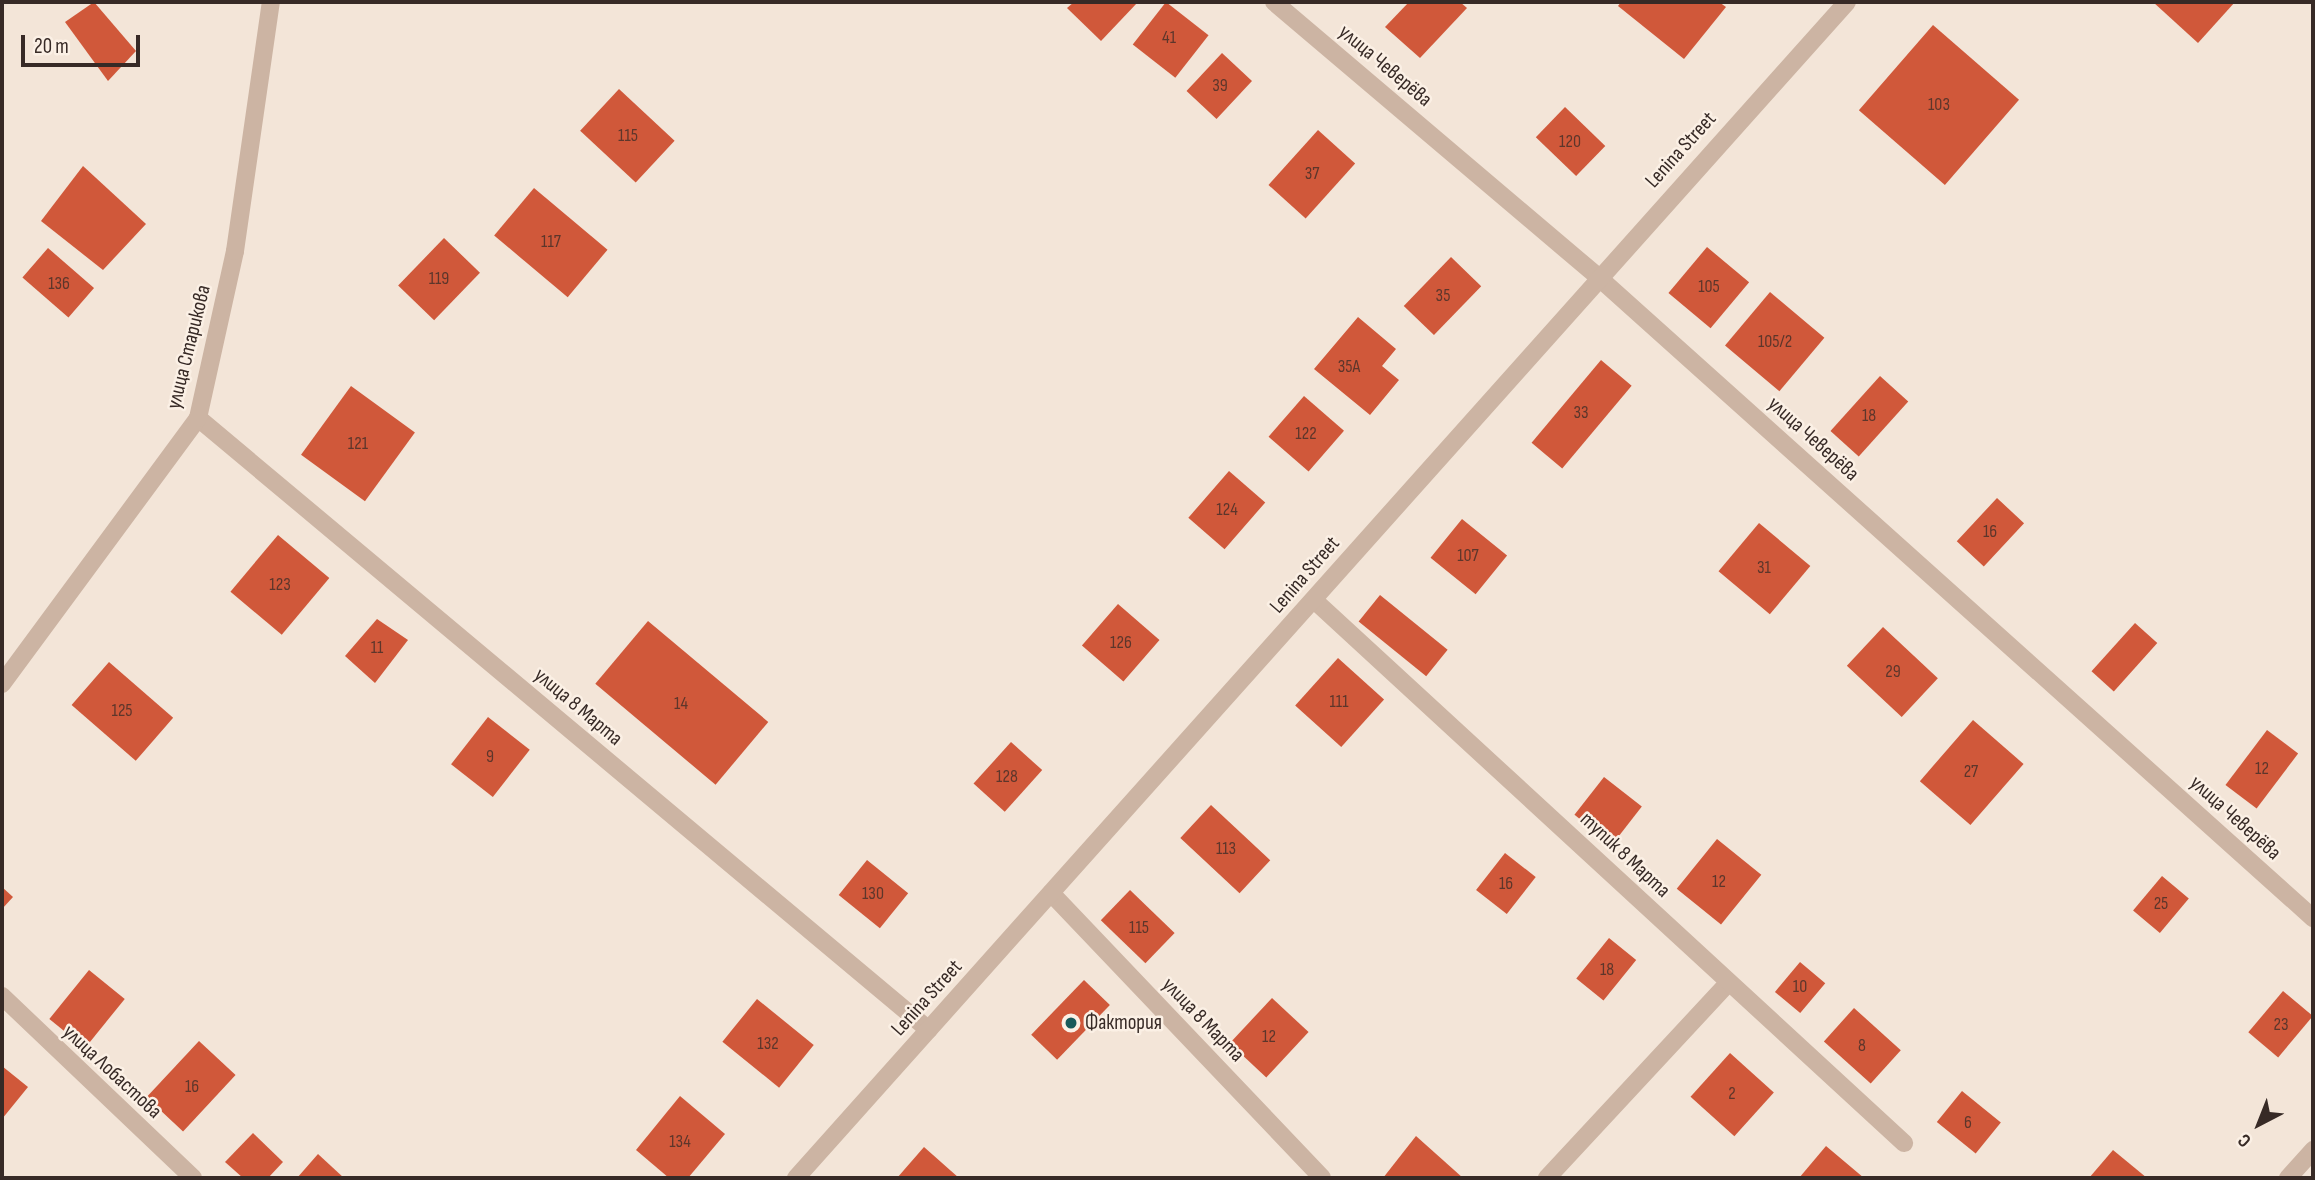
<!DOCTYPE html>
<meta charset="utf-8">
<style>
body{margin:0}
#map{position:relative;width:2315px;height:1180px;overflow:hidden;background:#f3e5d8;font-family:"Sofia Sans Condensed",sans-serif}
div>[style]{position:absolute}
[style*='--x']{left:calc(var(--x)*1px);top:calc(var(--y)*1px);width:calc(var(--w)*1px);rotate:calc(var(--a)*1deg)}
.building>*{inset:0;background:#d0583a;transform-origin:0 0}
.service>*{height:18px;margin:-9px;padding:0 9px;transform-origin:9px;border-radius:9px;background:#ccb4a3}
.minor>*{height:18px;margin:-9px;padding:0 9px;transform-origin:9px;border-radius:9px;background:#ccb4a3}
.tertiary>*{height:18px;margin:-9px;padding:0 9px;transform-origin:9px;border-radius:9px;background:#ccb4a3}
.dots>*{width:19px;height:19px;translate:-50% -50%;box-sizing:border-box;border:4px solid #fbf0e5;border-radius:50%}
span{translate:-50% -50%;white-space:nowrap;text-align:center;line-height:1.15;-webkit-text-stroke:5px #fbf0e5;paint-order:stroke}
.number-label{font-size:18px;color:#5d362b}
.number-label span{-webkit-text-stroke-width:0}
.street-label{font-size:21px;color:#372a26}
.poi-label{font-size:21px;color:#372a26}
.left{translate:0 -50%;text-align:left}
.frame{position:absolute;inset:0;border:4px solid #372a26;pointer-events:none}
.north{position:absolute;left:2224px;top:1089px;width:70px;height:70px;-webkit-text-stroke:5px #fbf0e5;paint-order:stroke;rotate:222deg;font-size:19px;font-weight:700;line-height:28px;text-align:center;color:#372a26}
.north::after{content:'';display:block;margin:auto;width:24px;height:32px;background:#372a26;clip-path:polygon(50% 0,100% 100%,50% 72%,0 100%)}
.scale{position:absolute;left:21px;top:35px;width:119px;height:32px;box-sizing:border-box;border:4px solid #372a26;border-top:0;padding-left:9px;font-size:21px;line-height:24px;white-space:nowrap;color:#372a26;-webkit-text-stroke:5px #fbf0e5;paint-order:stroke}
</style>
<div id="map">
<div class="building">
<i style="clip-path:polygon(94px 2px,136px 51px,108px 81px,65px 22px)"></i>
<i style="clip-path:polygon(1074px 2px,1138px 2px,1101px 41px,1067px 8px)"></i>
<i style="left:1166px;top:2px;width:54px;height:54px;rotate:38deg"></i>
<i style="clip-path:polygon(1409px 2px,1460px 2px,1467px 8px,1420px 58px,1385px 27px)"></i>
<i style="clip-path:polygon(1621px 2px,1719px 2px,1726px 7px,1684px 59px,1618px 6px)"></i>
<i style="clip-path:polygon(2153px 2px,2235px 2px,2198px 43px)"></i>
<i style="left:1933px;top:25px;width:114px;height:113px;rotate:41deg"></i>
<i style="left:1222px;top:53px;width:41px;height:52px;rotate:43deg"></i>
<i style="left:619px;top:89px;width:76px;height:57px;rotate:43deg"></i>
<i style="left:1565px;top:107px;width:56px;height:42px;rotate:44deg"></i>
<i style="left:1318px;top:130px;width:50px;height:74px;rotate:42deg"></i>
<i style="clip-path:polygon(83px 166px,146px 224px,103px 270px,41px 221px)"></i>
<i style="left:534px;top:188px;width:96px;height:62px;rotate:40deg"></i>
<i style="left:444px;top:238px;width:50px;height:66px;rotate:44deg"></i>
<i style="left:1707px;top:247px;width:55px;height:60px;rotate:40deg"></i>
<i style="left:48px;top:248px;width:61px;height:39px;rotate:41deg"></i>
<i style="left:1451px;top:257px;width:42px;height:68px;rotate:44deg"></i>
<i style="left:1770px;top:292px;width:71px;height:70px;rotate:40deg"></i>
<i style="clip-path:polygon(1358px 317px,1396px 349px,1382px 366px,1399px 380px,1370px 415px,1314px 369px)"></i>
<i style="left:1601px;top:360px;width:40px;height:108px;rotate:40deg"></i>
<i style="left:1880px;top:376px;width:38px;height:74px;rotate:42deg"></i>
<i style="left:351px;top:386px;width:79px;height:85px;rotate:36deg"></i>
<i style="left:1304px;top:396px;width:53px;height:54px;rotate:41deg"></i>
<i style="left:1229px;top:471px;width:48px;height:62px;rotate:41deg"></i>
<i style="left:1997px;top:498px;width:37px;height:59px;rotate:43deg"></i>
<i style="left:1462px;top:519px;width:58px;height:50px;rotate:39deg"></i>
<i style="left:1759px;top:523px;width:67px;height:63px;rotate:40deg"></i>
<i style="left:278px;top:535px;width:67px;height:74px;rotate:40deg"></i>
<i style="left:1380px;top:595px;width:87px;height:34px;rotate:39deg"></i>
<i style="left:1118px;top:604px;width:55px;height:55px;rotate:41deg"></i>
<i style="clip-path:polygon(377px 619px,408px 640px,375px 683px,345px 656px)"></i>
<i style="left:648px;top:621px;width:157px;height:82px;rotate:40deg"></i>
<i style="left:2135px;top:623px;width:30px;height:65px;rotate:42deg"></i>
<i style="left:1883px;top:627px;width:75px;height:53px;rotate:43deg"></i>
<i style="left:1338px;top:658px;width:62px;height:64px;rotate:42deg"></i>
<i style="left:109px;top:662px;width:85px;height:57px;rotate:41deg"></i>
<i style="left:488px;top:717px;width:53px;height:60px;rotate:38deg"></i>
<i style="left:1973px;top:720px;width:67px;height:81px;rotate:41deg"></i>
<i style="left:2267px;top:730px;width:39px;height:69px;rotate:37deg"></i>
<i style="left:1011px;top:742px;width:42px;height:56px;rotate:42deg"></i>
<i style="left:1604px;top:777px;width:48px;height:48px;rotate:38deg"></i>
<i style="left:1211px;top:805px;width:81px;height:45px;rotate:43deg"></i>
<i style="left:1717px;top:839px;width:57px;height:64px;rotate:39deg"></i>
<i style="left:1505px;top:853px;width:39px;height:47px;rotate:38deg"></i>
<i style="left:867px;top:860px;width:53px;height:45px;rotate:39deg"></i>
<i style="left:2162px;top:876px;width:35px;height:45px;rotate:40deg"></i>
<i style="clip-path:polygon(2px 887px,13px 897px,2px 909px)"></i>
<i style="left:1130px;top:890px;width:62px;height:42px;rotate:44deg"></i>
<i style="left:1609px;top:938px;width:35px;height:52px;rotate:39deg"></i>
<i style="left:1800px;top:962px;width:33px;height:39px;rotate:40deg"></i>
<i style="left:89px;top:970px;width:46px;height:63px;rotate:39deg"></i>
<i style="left:1084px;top:980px;width:36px;height:76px;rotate:44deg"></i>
<i style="left:2283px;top:991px;width:39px;height:54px;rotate:40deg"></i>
<i style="left:1272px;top:998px;width:50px;height:62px;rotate:43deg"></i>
<i style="left:757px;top:999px;width:73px;height:55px;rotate:39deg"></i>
<i style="left:1854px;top:1008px;width:63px;height:45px;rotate:42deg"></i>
<i style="left:199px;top:1041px;width:50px;height:77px;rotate:43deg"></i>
<i style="left:1730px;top:1053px;width:59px;height:59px;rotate:42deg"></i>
<i style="clip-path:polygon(2px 1066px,28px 1087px,2px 1119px)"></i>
<i style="left:1962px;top:1091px;width:50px;height:40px;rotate:39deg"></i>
<i style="clip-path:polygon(680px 1096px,725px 1134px,688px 1178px,669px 1178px,636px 1150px)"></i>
<i style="clip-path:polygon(253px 1133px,283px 1162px,268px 1178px,243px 1178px,225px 1162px)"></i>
<i style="clip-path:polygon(1416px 1136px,1463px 1178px,1383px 1178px)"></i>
<i style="clip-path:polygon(1826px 1146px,1864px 1178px,1799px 1178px)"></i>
<i style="clip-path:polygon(924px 1147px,959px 1178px,897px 1178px)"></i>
<i style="clip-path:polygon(2113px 1150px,2147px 1178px,2089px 1178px)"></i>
<i style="clip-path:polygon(318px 1154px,344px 1178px,297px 1178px)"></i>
</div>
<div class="service">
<i style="--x:1547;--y:1178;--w:267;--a:-47.1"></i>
</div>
<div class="minor">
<i style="--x:1274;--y:2;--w:424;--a:40.3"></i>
<i style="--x:1597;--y:276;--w:962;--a:41.88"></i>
<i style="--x:198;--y:418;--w:953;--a:39.94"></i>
<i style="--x:1314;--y:600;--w:802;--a:42.62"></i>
<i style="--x:2;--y:684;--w:330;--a:-53.6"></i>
<i style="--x:198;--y:418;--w:171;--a:-77.5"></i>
<i style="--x:235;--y:251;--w:252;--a:-81.8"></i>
<i style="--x:1051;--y:893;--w:393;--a:46.4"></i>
<i style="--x:2;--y:996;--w:264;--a:43.6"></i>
<i style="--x:2288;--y:1178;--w:38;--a:-48"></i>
</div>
<div class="tertiary">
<i style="--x:796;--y:1178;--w:1577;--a:-48.21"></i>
</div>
<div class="dots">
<i style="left:1071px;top:1023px;background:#185a5b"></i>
</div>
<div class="number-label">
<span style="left:1169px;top:38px">41</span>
<span style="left:1220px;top:86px">39</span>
<span style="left:1939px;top:105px">103</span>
<span style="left:628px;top:136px">115</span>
<span style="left:1570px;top:142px">120</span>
<span style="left:1312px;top:174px">37</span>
<span style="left:551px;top:242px">117</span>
<span style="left:439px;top:279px">119</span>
<span style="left:59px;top:284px">136</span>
<span style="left:1709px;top:287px">105</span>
<span style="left:1443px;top:296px">35</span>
<span style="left:1775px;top:342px">105/2</span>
<span style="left:1349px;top:367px">35А</span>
<span style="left:1581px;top:413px">33</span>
<span style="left:1869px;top:416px">18</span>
<span style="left:1306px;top:434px">122</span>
<span style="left:358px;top:444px">121</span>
<span style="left:1227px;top:510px">124</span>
<span style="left:1990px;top:532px">16</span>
<span style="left:1468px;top:556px">107</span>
<span style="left:1764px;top:568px">31</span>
<span style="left:280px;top:585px">123</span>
<span style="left:1121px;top:643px">126</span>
<span style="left:377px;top:648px">11</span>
<span style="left:1893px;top:672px">29</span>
<span style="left:1339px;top:702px">111</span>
<span style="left:681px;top:704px">14</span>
<span style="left:122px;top:711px">125</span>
<span style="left:490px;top:757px">9</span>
<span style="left:2262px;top:769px">12</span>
<span style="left:1971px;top:772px">27</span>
<span style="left:1007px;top:777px">128</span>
<span style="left:1226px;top:849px">113</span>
<span style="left:1719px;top:882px">12</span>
<span style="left:1506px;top:884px">16</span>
<span style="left:873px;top:894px">130</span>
<span style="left:2161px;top:904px">25</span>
<span style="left:1139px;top:928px">115</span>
<span style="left:1607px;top:970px">18</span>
<span style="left:1800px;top:987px">10</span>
<span style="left:2281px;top:1025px">23</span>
<span style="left:1269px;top:1037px">12</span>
<span style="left:768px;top:1044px">132</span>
<span style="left:1862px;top:1046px">8</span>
<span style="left:192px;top:1087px">16</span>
<span style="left:1732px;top:1094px">2</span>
<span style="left:1968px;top:1123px">6</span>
<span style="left:680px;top:1142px">134</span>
</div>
<div class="street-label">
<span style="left:1385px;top:66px;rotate:40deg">улица Чеверёва</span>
<span style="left:1681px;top:150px;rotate:-48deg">Lenina Street</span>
<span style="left:189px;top:347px;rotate:-76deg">улица Старикова</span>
<span style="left:1813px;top:439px;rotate:42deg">улица Чеверёва</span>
<span style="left:1305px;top:575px;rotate:-49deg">Lenina Street</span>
<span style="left:578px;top:707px;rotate:40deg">улица 8 Марта</span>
<span style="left:2235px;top:818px;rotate:42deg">улица Чеверёва</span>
<span style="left:1625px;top:855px;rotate:43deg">тупик 8 Марта</span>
<span style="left:927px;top:998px;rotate:-48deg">Lenina Street</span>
<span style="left:1203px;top:1020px;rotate:46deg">улица 8 Марта</span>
<span style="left:112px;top:1072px;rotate:43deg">улица Лобастова</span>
</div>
<div class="poi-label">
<span class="left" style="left:1085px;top:1023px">Фактория</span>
</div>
<div class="frame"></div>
<div class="north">С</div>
<div class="scale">20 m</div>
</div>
